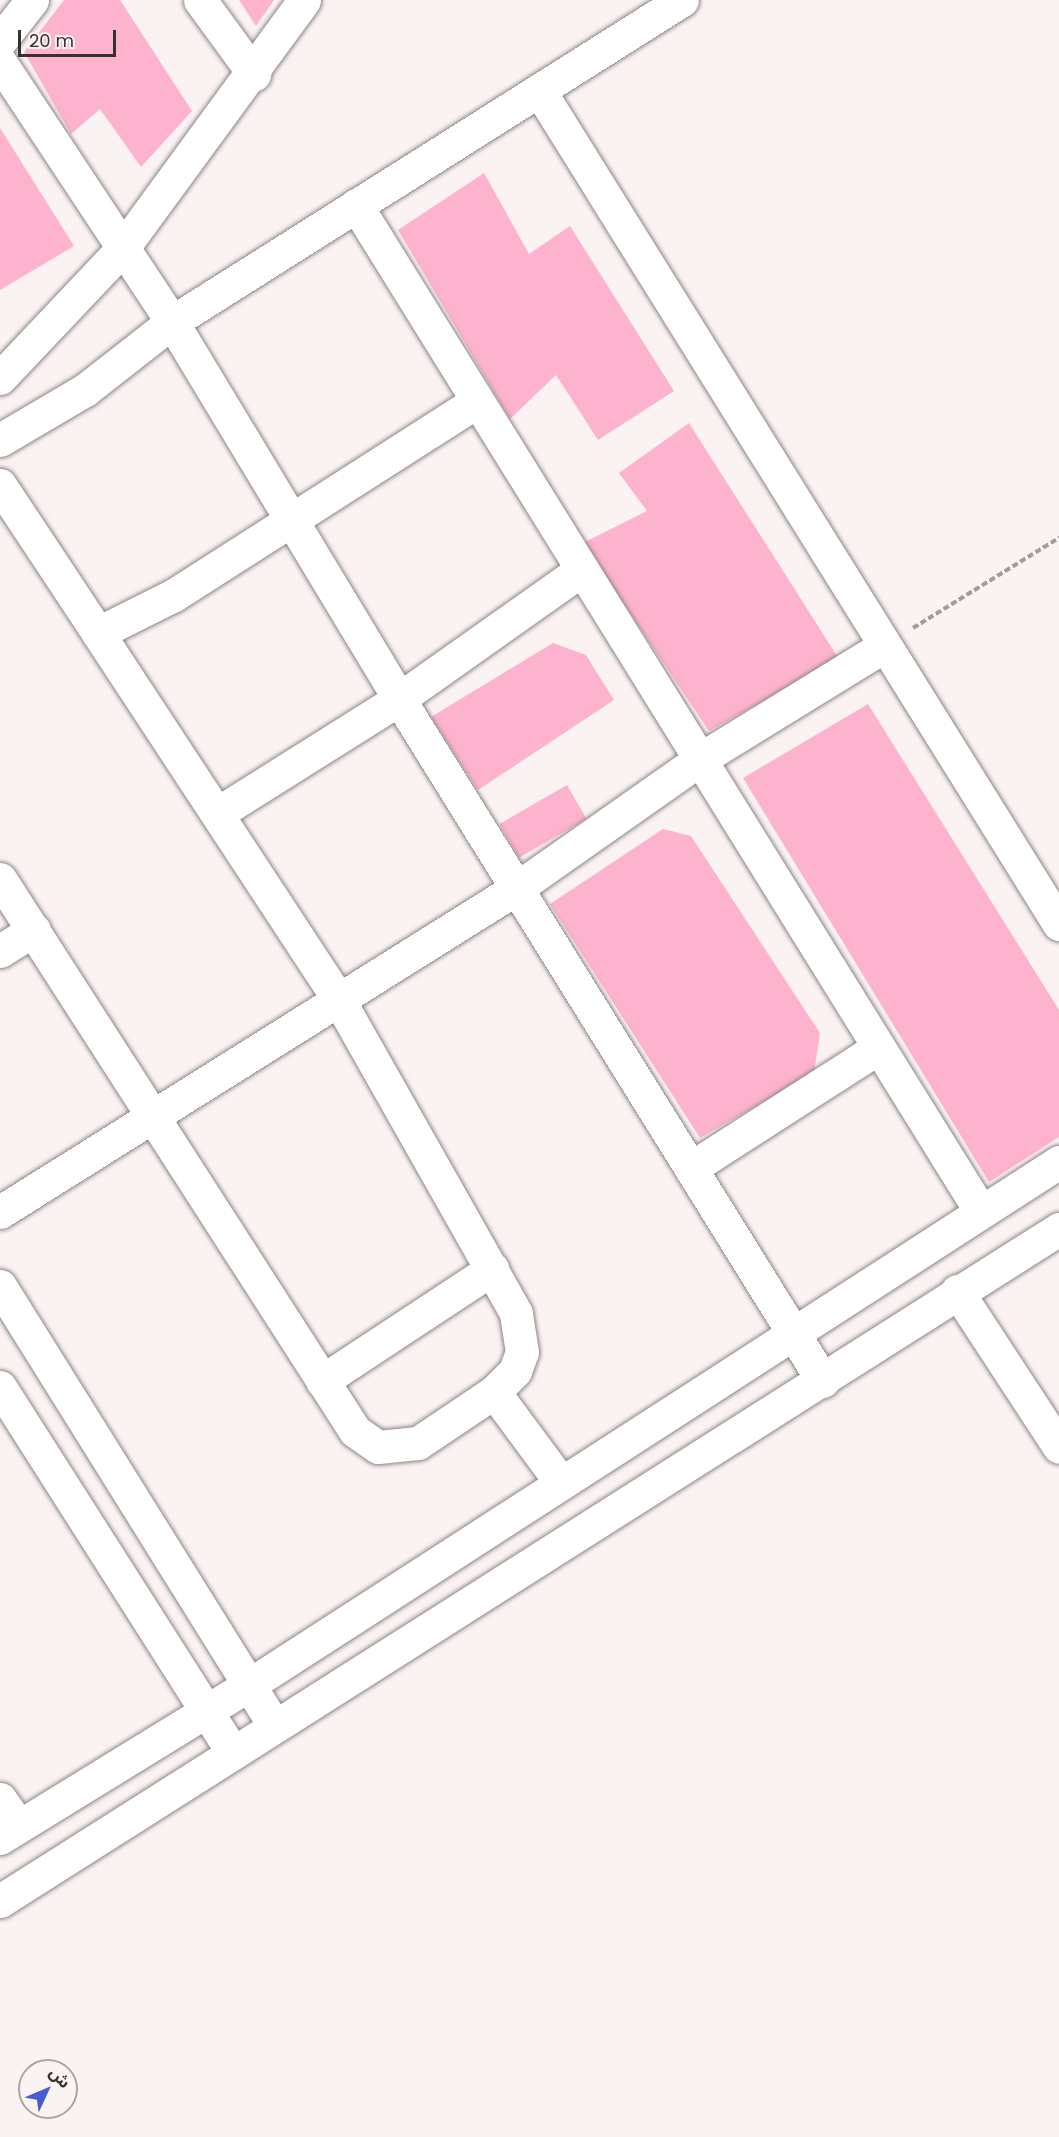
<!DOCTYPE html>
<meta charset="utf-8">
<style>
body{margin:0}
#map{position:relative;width:1059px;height:2137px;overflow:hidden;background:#fbf2f2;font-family:Poppins,"Noto Sans Arabic",sans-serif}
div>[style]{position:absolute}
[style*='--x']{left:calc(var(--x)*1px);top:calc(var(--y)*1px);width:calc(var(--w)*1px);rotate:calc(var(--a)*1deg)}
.building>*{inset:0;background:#fdb2cd;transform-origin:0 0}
.path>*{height:4px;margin-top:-2px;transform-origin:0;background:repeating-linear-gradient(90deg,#a29c9c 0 6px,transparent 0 9px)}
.roads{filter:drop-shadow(0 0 2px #8d8585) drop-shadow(0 0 2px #8d8585)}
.minor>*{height:33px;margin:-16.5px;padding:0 16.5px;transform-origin:16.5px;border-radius:16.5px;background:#fff}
span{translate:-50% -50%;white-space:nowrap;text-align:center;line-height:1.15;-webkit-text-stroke:4.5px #fbf2f2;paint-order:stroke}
.north{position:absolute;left:18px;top:2059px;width:60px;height:60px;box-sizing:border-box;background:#fbf2f2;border:2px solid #aca5a5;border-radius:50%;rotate:46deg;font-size:16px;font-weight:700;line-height:24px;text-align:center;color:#353232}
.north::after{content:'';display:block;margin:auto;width:21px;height:27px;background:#445dd0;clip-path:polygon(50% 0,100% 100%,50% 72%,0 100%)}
.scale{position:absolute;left:18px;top:30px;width:98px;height:27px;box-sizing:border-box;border:3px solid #353232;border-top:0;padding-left:8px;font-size:18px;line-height:21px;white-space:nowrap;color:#353232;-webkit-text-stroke:4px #fbf2f2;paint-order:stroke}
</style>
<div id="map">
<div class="building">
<i style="clip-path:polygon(64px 0,120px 0,192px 111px,141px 167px,100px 109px,71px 134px,24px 52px)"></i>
<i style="clip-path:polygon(239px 0,274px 0,256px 26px)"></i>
<i style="clip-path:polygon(0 128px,74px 246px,0 290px)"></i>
<i style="clip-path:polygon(484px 173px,529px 254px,570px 226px,674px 391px,598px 440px,556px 375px,510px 419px,398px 230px)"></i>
<i style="clip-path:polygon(689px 423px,839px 659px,709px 731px,583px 543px,647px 511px,619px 473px)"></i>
<i style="clip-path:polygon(553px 643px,586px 655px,614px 700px,478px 790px,431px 717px)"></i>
<i style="clip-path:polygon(868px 704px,1059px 1010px,1059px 1137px,989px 1182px,743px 778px)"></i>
<i style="left:567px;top:785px;width:39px;height:78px;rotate:60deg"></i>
<i style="clip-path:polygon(663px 829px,691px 836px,820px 1033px,814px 1073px,700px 1138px,550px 904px)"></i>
</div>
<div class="path">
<i style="--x:913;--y:628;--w:172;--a:-31.7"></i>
</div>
<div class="roads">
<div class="minor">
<i style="--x:200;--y:0;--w:92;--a:53.9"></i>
<i style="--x:0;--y:41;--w:52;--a:-52"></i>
<i style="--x:0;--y:62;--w:312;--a:56.5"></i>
<i style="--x:172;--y:322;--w:440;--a:58.9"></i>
<i style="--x:399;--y:699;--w:803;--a:58.13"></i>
<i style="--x:539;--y:90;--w:983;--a:58.06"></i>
<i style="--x:356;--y:205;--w:1185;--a:58.17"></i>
<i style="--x:0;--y:378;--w:178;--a:-46.6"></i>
<i style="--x:122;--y:249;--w:308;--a:-53.8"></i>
<i style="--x:0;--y:440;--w:99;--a:-30.5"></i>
<i style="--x:85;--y:390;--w:110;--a:-38"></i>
<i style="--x:172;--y:322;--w:603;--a:-32.27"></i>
<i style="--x:0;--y:485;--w:178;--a:56.5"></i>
<i style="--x:98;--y:633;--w:85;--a:-26.6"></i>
<i style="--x:174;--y:595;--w:358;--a:-32.6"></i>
<i style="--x:218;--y:813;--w:214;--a:-32.2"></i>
<i style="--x:399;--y:699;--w:222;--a:-35.3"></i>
<i style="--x:0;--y:879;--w:656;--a:57.25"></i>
<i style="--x:355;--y:1431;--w:28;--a:35"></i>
<i style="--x:378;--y:1447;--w:40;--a:-5.7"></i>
<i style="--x:418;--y:1443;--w:92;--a:-33.9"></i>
<i style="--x:494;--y:1392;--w:30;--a:-45"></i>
<i style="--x:515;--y:1371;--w:20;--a:-70"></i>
<i style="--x:522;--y:1352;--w:39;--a:-99"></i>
<i style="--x:516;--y:1313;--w:363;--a:-119.5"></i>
<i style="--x:337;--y:997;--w:435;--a:-123.3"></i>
<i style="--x:0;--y:951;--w:40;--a:-32"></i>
<i style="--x:691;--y:1168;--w:219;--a:-32.7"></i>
<i style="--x:0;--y:1212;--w:610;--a:-32.08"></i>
<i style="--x:517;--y:888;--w:226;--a:-35.1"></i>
<i style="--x:702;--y:758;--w:214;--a:-31.6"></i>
<i style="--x:0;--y:1286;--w:517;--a:58.03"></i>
<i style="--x:957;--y:1291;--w:186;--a:56.8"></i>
<i style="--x:322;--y:1381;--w:204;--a:-33.4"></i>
<i style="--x:0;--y:1387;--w:434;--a:57.5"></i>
<i style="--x:494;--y:1392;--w:109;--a:53.5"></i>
<i style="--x:0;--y:1799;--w:33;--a:55"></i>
<i style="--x:0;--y:1838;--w:292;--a:-31.6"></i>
<i style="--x:249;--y:1685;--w:964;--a:-32.85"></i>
<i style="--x:0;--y:1901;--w:1254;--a:-32.4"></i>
</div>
</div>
<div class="north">ش</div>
<div class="scale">20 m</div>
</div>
